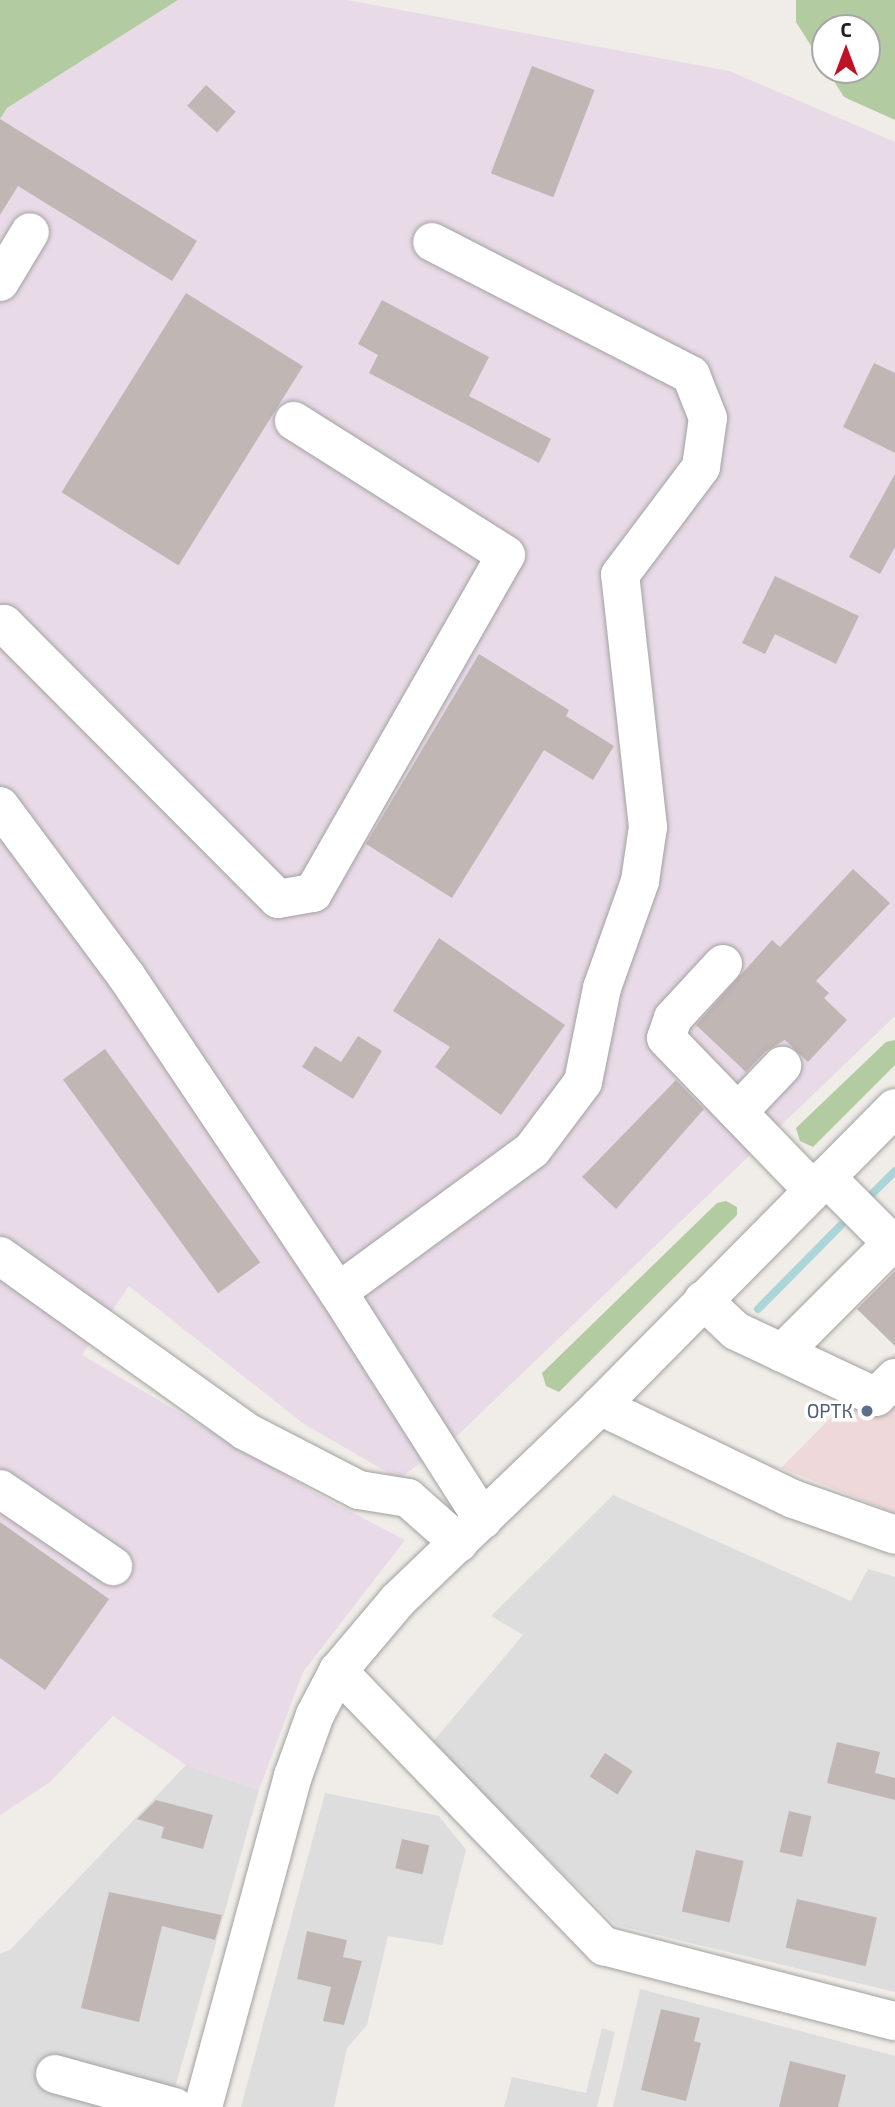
<!DOCTYPE html>
<meta charset="utf-8">
<style>
body{margin:0}
#map{position:relative;width:895px;height:2107px;overflow:hidden;background:#f0ece7;font-family:"Exo 2",sans-serif}
div>[style]{position:absolute}
[style*='--x']{left:calc(var(--x)*1px);top:calc(var(--y)*1px);width:calc(var(--w)*1px);rotate:calc(var(--a)*1deg)}
.residential>*{inset:0;background:#dedddd}
.commercial>*{inset:0;background:#efd8da}
.industrial>*{inset:0;background:#e8dae7}
.forest>*{inset:0;background:#b2cba0}
.stream>*{height:8px;margin:-4px;padding:0 4px;transform-origin:4px;border-radius:4px;background:#acd5d9}
.building>*{inset:0;background:#c0b7b4;transform-origin:0 0}
.roads{filter:drop-shadow(0 0 2px #a1a1a1) drop-shadow(0 0 2px #a1a1a1)}
.minor>*{height:38px;margin:-19px;padding:0 19px;transform-origin:19px;border-radius:19px;background:#fff}
.dots>*{width:19px;height:19px;translate:-50% -50%;box-sizing:border-box;border:4px solid #fff;border-radius:50%}
span{translate:-50% -50%;white-space:nowrap;text-align:center;line-height:1.15;-webkit-text-stroke:7px #fff;paint-order:stroke}
.service-label{font-size:19px;color:#4e5e75}
.right{translate:-100% -50%;text-align:right}
.north{position:absolute;left:811px;top:14px;width:70px;height:70px;box-sizing:border-box;background:#fff;border:2px solid #a6a6a6;border-radius:50%;rotate:0deg;font-size:19px;font-weight:700;line-height:28px;text-align:center;color:#202020}
.north::after{content:'';display:block;margin:auto;width:24px;height:32px;background:#be1227;clip-path:polygon(50% 0,100% 100%,50% 72%,0 100%)}
</style>
<div id="map">
<div class="residential">
<i style="clip-path:polygon(613px 1495px,851px 1601px,868px 1569px,895px 1577px,895px 1992px,616px 1925px,431px 1744px,523px 1635px,491px 1616px)"></i>
<i style="clip-path:polygon(186px 1765px,259px 1790px,173px 2095px,133px 2107px,0 2107px,0 1954px,11px 1949px)"></i>
<i style="clip-path:polygon(325px 1793px,439px 1816px,466px 1850px,442px 1945px,388px 1936px,367px 2025px,347px 2048px,334px 2107px,241px 2107px)"></i>
<i style="clip-path:polygon(640px 1989px,895px 2056px,895px 2107px,613px 2107px)"></i>
<i style="clip-path:polygon(602px 2028px,615px 2032px,597px 2107px,504px 2107px,512px 2077px,586px 2093px)"></i>
</div>
<div class="commercial">
<i style="clip-path:polygon(895px 1353px,895px 1513px,781px 1468px)"></i>
</div>
<div class="industrial">
<i style="clip-path:polygon(178px 0,347px 0,729px 71px,895px 142px,895px 1016px,459px 1434px,399px 1479px,304px 1424px,129px 1286px,82px 1355px,326px 1499px,405px 1540px,303px 1672px,259px 1790px,186px 1765px,113px 1716px,50px 1782px,0 1815px,0 119px,7px 108px)"></i>
</div>
<div class="forest">
<i style="clip-path:polygon(0 0,178px 0,7px 108px,0 119px)"></i>
<i style="clip-path:polygon(796px 0,895px 0,895px 120px,844px 97px,827px 70px,867px 70px,867px 28px,825px 28px,825px 68px,796px 22px)"></i>
<i style="clip-path:polygon(895px 1040px,895px 1065px,813px 1147px,800px 1141px,796px 1128px,886px 1042px)"></i>
<i style="clip-path:polygon(726px 1201px,737px 1207px,737px 1215px,559px 1392px,546px 1386px,542px 1373px,717px 1203px)"></i>
</div>
<div class="stream">
<i style="--x:873;--y:1193;--w:31;--a:-45"></i>
<i style="--x:758;--y:1309;--w:118;--a:-45.3"></i>
</div>
<div class="building">
<i style="left:532px;top:66px;width:67px;height:115px;rotate:21deg"></i>
<i style="left:206px;top:85px;width:40px;height:28px;rotate:42deg"></i>
<i style="clip-path:polygon(0 119px,197px 241px,172px 281px,18px 186px,0 215px)"></i>
<i style="left:186px;top:293px;width:138px;height:235px;rotate:32deg"></i>
<i style="clip-path:polygon(382px 300px,489px 357px,469px 396px,551px 439px,539px 463px,369px 373px,378px 355px,358px 344px)"></i>
<i style="clip-path:polygon(874px 363px,895px 373px,895px 453px,843px 427px)"></i>
<i style="clip-path:polygon(895px 474px,895px 547px,880px 574px,849px 557px)"></i>
<i style="clip-path:polygon(775px 576px,859px 616px,836px 664px,775px 634px,765px 654px,742px 643px)"></i>
<i style="clip-path:polygon(479px 654px,569px 710px,566px 716px,614px 746px,593px 780px,544px 750px,452px 898px,366px 844px)"></i>
<i style="clip-path:polygon(853px 869px,890px 903px,816px 981px,829px 993px,824px 998px,847px 1020px,808px 1062px,785px 1040px,766px 1051px,746px 1072px,696px 1025px,772px 940px,780px 947px)"></i>
<i style="clip-path:polygon(439px 938px,565px 1025px,501px 1115px,435px 1067px,450px 1047px,393px 1011px)"></i>
<i style="clip-path:polygon(358px 1036px,382px 1051px,353px 1099px,302px 1067px,315px 1046px,341px 1062px)"></i>
<i style="left:105px;top:1049px;width:264px;height:52px;rotate:54deg"></i>
<i style="clip-path:polygon(676px 1080px,704px 1109px,616px 1209px,582px 1177px)"></i>
<i style="clip-path:polygon(895px 1271px,895px 1346px,857px 1309px)"></i>
<i style="clip-path:polygon(0 1522px,109px 1599px,45px 1690px,0 1658px)"></i>
<i style="clip-path:polygon(837px 1742px,880px 1752px,875px 1773px,895px 1778px,895px 1800px,827px 1783px)"></i>
<i style="left:605px;top:1753px;width:33px;height:28px;rotate:33deg"></i>
<i style="clip-path:polygon(156px 1800px,213px 1815px,203px 1849px,161px 1838px,164px 1827px,137px 1819px)"></i>
<i style="left:789px;top:1811px;width:23px;height:42px;rotate:13deg"></i>
<i style="left:402px;top:1839px;width:28px;height:30px;rotate:13deg"></i>
<i style="left:696px;top:1850px;width:49px;height:63px;rotate:13deg"></i>
<i style="clip-path:polygon(109px 1892px,222px 1915px,215px 1940px,162px 1926px,139px 2022px,81px 2008px)"></i>
<i style="left:797px;top:1899px;width:82px;height:50px;rotate:13deg"></i>
<i style="clip-path:polygon(307px 1931px,347px 1940px,343px 1957px,362px 1961px,344px 2025px,323px 2021px,331px 1987px,297px 1979px)"></i>
<i style="clip-path:polygon(661px 2009px,700px 2018px,694px 2041px,701px 2043px,686px 2101px,641px 2090px)"></i>
<i style="clip-path:polygon(790px 2061px,846px 2075px,838px 2107px,779px 2107px)"></i>
</div>
<div class="roads">
<div class="minor">
<i style="--x:0;--y:282;--w:58;--a:-59"></i>
<i style="--x:0;--y:625;--w:4;--a:-14"></i>
<i style="--x:4;--y:624;--w:388;--a:45.1"></i>
<i style="--x:278;--y:899;--w:36;--a:-10"></i>
<i style="--x:313;--y:893;--w:389;--a:-60.3"></i>
<i style="--x:506;--y:555;--w:251;--a:-147.7"></i>
<i style="--x:0;--y:806;--w:213;--a:53.4"></i>
<i style="--x:127;--y:977;--w:379;--a:56.2"></i>
<i style="--x:338;--y:1292;--w:270;--a:57.5"></i>
<i style="--x:723;--y:964;--w:74;--a:132.8"></i>
<i style="--x:673;--y:1018;--w:21;--a:109"></i>
<i style="--x:666;--y:1038;--w:211;--a:46"></i>
<i style="--x:738;--y:1112;--w:64;--a:-46.3"></i>
<i style="--x:826;--y:1177;--w:93;--a:45"></i>
<i style="--x:0;--y:1256;--w:301;--a:35.5"></i>
<i style="--x:245;--y:1431;--w:128;--a:27.4"></i>
<i style="--x:359;--y:1490;--w:50;--a:9.3"></i>
<i style="--x:408;--y:1498;--w:68;--a:41.4"></i>
<i style="--x:338;--y:1292;--w:240;--a:-36.2"></i>
<i style="--x:532;--y:1150;--w:85;--a:-53.1"></i>
<i style="--x:583;--y:1082;--w:96;--a:-78.6"></i>
<i style="--x:602;--y:988;--w:114;--a:-70.4"></i>
<i style="--x:640;--y:881;--w:55;--a:-81.6"></i>
<i style="--x:648;--y:827;--w:254;--a:-96.3"></i>
<i style="--x:620;--y:575;--w:135;--a:-53.1"></i>
<i style="--x:701;--y:467;--w:49;--a:-81.9"></i>
<i style="--x:708;--y:418;--w:46;--a:-111.6"></i>
<i style="--x:691;--y:375;--w:291;--a:-152.8"></i>
<i style="--x:703;--y:1300;--w:45;--a:43.2"></i>
<i style="--x:736;--y:1331;--w:155;--a:25.2"></i>
<i style="--x:876;--y:1397;--w:27;--a:-45"></i>
<i style="--x:782;--y:1353;--w:160;--a:-45"></i>
<i style="--x:600;--y:1406;--w:214;--a:25.7"></i>
<i style="--x:793;--y:1499;--w:108;--a:19.4"></i>
<i style="--x:0;--y:1489;--w:137;--a:34.3"></i>
<i style="--x:338;--y:1671;--w:383;--a:46"></i>
<i style="--x:604;--y:1946;--w:301;--a:14.5"></i>
<i style="--x:55;--y:2074;--w:124;--a:15.4"></i>
<i style="--x:203;--y:2107;--w:343;--a:-74.8"></i>
<i style="--x:293;--y:1776;--w:65;--a:-70.2"></i>
<i style="--x:315;--y:1715;--w:50;--a:-62.4"></i>
<i style="--x:338;--y:1671;--w:93;--a:-49.8"></i>
<i style="--x:398;--y:1600;--w:280;--a:-43.8"></i>
<i style="--x:600;--y:1406;--w:419;--a:-45.3"></i>
</div>
</div>
<div class="dots">
<i style="left:867px;top:1411px;background:#5c6f8a"></i>
</div>
<div class="service-label">
<span class="right" style="left:853px;top:1411px">ОРТК</span>
</div>
<div class="north">С</div>
</div>
